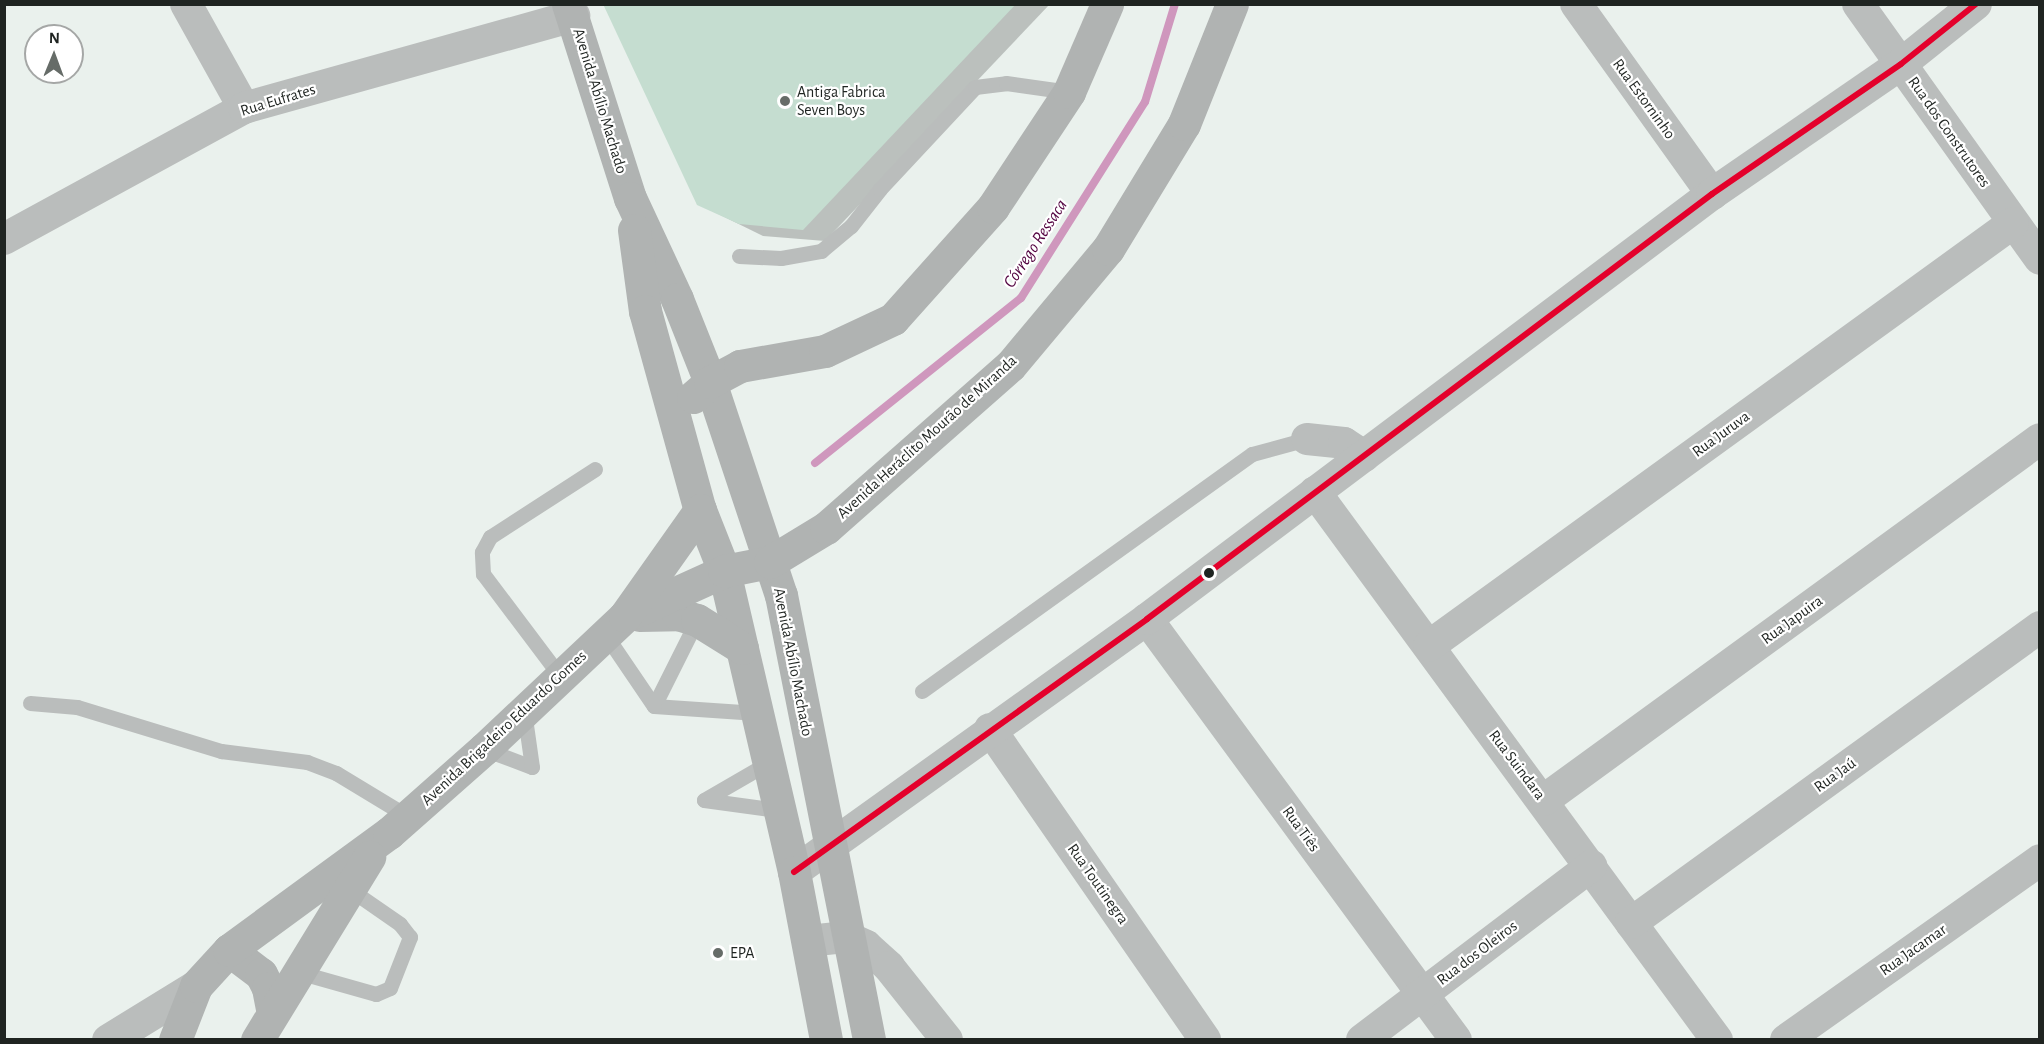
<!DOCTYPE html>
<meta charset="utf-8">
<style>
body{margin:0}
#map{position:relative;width:2044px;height:1044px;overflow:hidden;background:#eaf1ed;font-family:"Alegreya Sans",sans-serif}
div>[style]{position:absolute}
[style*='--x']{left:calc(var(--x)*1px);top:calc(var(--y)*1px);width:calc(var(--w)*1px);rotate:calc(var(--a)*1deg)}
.shadow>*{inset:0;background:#0003}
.stream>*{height:8px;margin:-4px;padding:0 4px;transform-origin:4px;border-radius:4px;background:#cf97bd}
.building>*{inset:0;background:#c5ddd0}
.service>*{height:15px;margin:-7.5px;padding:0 7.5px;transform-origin:7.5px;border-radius:7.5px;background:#babdbc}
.minor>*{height:32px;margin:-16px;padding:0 16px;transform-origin:16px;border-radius:16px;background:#babdbc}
.tertiary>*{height:33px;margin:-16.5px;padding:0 16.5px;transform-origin:16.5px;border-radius:16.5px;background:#babdbc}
.secondary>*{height:33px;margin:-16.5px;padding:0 16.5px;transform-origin:16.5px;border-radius:16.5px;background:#b0b3b2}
.bus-1>*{height:6px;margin:-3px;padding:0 3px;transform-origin:3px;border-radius:3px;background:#e4002b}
.dots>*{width:16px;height:16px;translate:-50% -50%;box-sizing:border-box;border:3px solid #fff;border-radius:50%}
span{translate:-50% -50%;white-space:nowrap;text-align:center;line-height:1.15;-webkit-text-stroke:4.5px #fff;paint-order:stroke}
.poi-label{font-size:16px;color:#1f2421}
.left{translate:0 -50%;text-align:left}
.street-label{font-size:16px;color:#1f2421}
.water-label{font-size:18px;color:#530441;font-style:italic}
.frame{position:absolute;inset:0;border:6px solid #1f2421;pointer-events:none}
.north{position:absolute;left:24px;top:24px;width:60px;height:60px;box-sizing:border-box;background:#fff;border:2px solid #a5a7a6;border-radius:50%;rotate:1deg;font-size:16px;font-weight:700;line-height:24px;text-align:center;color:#1f2421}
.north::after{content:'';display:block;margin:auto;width:21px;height:27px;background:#666c68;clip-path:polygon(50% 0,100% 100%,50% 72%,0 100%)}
</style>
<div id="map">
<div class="shadow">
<i style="clip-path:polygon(606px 4px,1050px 4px,825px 241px,763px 236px,698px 204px)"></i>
</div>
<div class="stream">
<i style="--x:815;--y:463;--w:264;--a:-38.7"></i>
<i style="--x:1021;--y:298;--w:232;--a:-57.7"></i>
<i style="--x:1145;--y:102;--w:102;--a:-73"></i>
</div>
<div class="building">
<i style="clip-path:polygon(603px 4px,1016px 4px,803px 230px,739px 224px,697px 205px)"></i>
</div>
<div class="service">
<i style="--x:739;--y:256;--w:42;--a:2.7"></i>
<i style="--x:781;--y:258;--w:41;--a:-9.9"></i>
<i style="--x:821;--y:251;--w:39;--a:-40"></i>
<i style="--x:851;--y:226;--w:47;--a:-51.9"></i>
<i style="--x:880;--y:189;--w:139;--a:-47"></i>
<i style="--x:975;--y:87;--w:31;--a:-7"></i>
<i style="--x:1006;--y:83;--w:64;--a:8.1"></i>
<i style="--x:697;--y:620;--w:96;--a:116.6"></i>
<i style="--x:654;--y:706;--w:103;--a:3.9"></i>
<i style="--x:605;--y:634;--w:87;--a:55.8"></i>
<i style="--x:560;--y:676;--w:128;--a:-127"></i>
<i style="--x:483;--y:574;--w:22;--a:-93"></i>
<i style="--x:482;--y:552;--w:17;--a:-62"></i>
<i style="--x:490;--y:537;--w:125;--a:-32.9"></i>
<i style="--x:922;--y:691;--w:406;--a:-35.7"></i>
<i style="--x:1252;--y:454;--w:57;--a:-15.3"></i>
<i style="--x:30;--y:703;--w:47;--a:4.9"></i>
<i style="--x:77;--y:707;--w:151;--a:17"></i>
<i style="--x:221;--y:751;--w:87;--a:7.3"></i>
<i style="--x:307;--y:762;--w:31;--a:21"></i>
<i style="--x:336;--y:773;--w:83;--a:31.2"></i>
<i style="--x:484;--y:749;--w:51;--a:20.6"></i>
<i style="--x:532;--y:767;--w:57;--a:-98.1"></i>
<i style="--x:704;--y:800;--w:74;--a:7.8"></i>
<i style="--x:704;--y:800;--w:72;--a:-30.1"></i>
<i style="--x:298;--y:972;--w:81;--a:15.8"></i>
<i style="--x:376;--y:994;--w:15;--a:-23"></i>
<i style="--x:390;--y:988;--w:55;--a:-68.6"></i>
<i style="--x:410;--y:937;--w:16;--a:-128"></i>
<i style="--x:400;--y:924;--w:63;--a:-145.3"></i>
</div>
<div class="minor">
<i style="--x:186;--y:4;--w:119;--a:60.9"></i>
<i style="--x:1576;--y:4;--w:234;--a:54.4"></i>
<i style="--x:1858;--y:4;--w:313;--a:54.5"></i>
<i style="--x:4;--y:239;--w:273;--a:-28.6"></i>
<i style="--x:244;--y:108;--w:343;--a:-15.6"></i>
<i style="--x:1307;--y:439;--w:37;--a:6"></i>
<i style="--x:1344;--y:443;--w:24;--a:33"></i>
<i style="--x:1315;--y:492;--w:680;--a:53.74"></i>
<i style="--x:1147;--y:619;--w:522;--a:53.72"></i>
<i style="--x:1429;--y:646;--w:721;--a:-35.92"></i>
<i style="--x:990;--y:729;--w:378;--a:55.3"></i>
<i style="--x:1544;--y:800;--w:613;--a:-36.05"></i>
<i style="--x:794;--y:872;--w:434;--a:-35.6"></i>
<i style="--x:1147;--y:619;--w:707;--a:-36.95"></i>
<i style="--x:1712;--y:194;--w:229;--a:-34.5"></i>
<i style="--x:1901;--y:64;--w:96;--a:-38.7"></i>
<i style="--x:1631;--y:923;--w:505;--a:-35.89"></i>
<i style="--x:808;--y:941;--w:39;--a:-6"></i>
<i style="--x:847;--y:937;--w:21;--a:25"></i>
<i style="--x:866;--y:946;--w:31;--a:42"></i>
<i style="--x:889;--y:967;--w:93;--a:51.5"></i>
<i style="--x:1362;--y:1040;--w:288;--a:-37.2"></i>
<i style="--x:1786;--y:1040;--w:311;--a:-35.3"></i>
</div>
<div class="tertiary">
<i style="--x:108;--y:1040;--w:103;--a:-31.5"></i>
</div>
<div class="secondary">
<i style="--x:568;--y:4;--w:204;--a:72.3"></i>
<i style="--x:630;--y:198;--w:111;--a:65"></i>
<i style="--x:677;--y:299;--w:89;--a:68.3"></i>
<i style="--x:710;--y:382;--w:225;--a:71.6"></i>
<i style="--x:781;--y:595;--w:454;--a:78.8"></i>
<i style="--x:634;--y:230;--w:82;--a:82.3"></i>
<i style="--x:645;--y:311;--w:206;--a:74.6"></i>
<i style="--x:700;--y:510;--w:66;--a:68.5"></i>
<i style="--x:724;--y:571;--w:309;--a:76.9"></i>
<i style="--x:794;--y:872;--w:171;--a:79.2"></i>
<i style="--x:693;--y:397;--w:23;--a:-41"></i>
<i style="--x:710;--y:382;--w:34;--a:-28"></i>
<i style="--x:740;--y:366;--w:86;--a:-10"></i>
<i style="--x:825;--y:351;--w:75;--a:-25.2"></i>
<i style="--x:893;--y:319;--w:150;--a:-48.2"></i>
<i style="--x:993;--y:207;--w:138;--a:-56.5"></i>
<i style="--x:1069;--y:92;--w:96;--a:-66.6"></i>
<i style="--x:639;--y:615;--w:39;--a:-1"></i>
<i style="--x:678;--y:614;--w:20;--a:18"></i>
<i style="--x:697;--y:620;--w:53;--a:31.9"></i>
<i style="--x:625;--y:616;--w:109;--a:-24.4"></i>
<i style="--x:724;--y:571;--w:47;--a:-11.1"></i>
<i style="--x:770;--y:562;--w:66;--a:-31.3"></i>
<i style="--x:826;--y:528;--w:245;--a:-41.4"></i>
<i style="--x:1010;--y:366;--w:153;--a:-50.1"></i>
<i style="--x:1108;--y:249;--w:146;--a:-58.7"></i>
<i style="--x:1184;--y:124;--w:129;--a:-68.2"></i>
<i style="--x:229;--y:950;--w:40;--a:37"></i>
<i style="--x:261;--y:974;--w:16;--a:63"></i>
<i style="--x:268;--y:988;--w:25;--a:79"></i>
<i style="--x:175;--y:1040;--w:58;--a:-68.7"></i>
<i style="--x:196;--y:986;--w:49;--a:-47.5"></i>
<i style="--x:229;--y:950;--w:198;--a:-36.2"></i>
<i style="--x:389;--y:833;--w:127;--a:-41.5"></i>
<i style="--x:484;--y:749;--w:194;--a:-43.3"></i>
<i style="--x:625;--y:616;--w:130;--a:-54.7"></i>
<i style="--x:257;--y:1040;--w:215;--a:-58.5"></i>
</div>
<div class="bus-1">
<i style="--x:794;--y:872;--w:434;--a:-35.6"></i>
<i style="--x:1147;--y:619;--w:707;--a:-36.95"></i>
<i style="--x:1712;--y:194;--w:229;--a:-34.5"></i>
<i style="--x:1901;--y:64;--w:96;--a:-38.7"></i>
</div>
<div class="dots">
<i style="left:785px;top:101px;background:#666c68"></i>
<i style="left:1209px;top:573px;background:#1f2421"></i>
<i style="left:718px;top:953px;background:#666c68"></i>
</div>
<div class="poi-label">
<span class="left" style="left:797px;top:101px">Antiga Fabrica<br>Seven Boys</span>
<span class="left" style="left:730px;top:953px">EPA</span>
</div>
<div class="street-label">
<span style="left:1644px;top:99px;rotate:54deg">Rua Estorninho</span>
<span style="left:278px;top:100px;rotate:-17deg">Rua Eufrates</span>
<span style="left:600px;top:101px;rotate:73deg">Avenida Abílio Machado</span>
<span style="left:1949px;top:132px;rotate:55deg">Rua dos Construtores</span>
<span style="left:1721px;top:434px;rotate:-36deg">Rua Juruva</span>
<span style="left:927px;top:437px;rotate:-42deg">Avenida Heráclito Mourão de Miranda</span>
<span style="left:1792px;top:620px;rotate:-36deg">Rua Japuira</span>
<span style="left:793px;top:662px;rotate:79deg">Avenida Abílio Machado</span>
<span style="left:504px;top:728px;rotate:-43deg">Avenida Brigadeiro Eduardo Gomes</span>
<span style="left:1517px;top:765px;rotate:53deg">Rua Suindara</span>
<span style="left:1835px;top:775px;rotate:-36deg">Rua Jaú</span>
<span style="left:1301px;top:829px;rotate:54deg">Rua Tiês</span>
<span style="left:1098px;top:884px;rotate:55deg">Rua Toutinegra</span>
<span style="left:1913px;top:950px;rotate:-35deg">Rua Jacamar</span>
<span style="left:1477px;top:953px;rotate:-37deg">Rua dos Oleiros</span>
</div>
<div class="water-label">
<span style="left:1036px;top:244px;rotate:-57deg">Córrego Ressaca</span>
</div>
<div class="frame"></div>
<div class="north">N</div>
</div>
